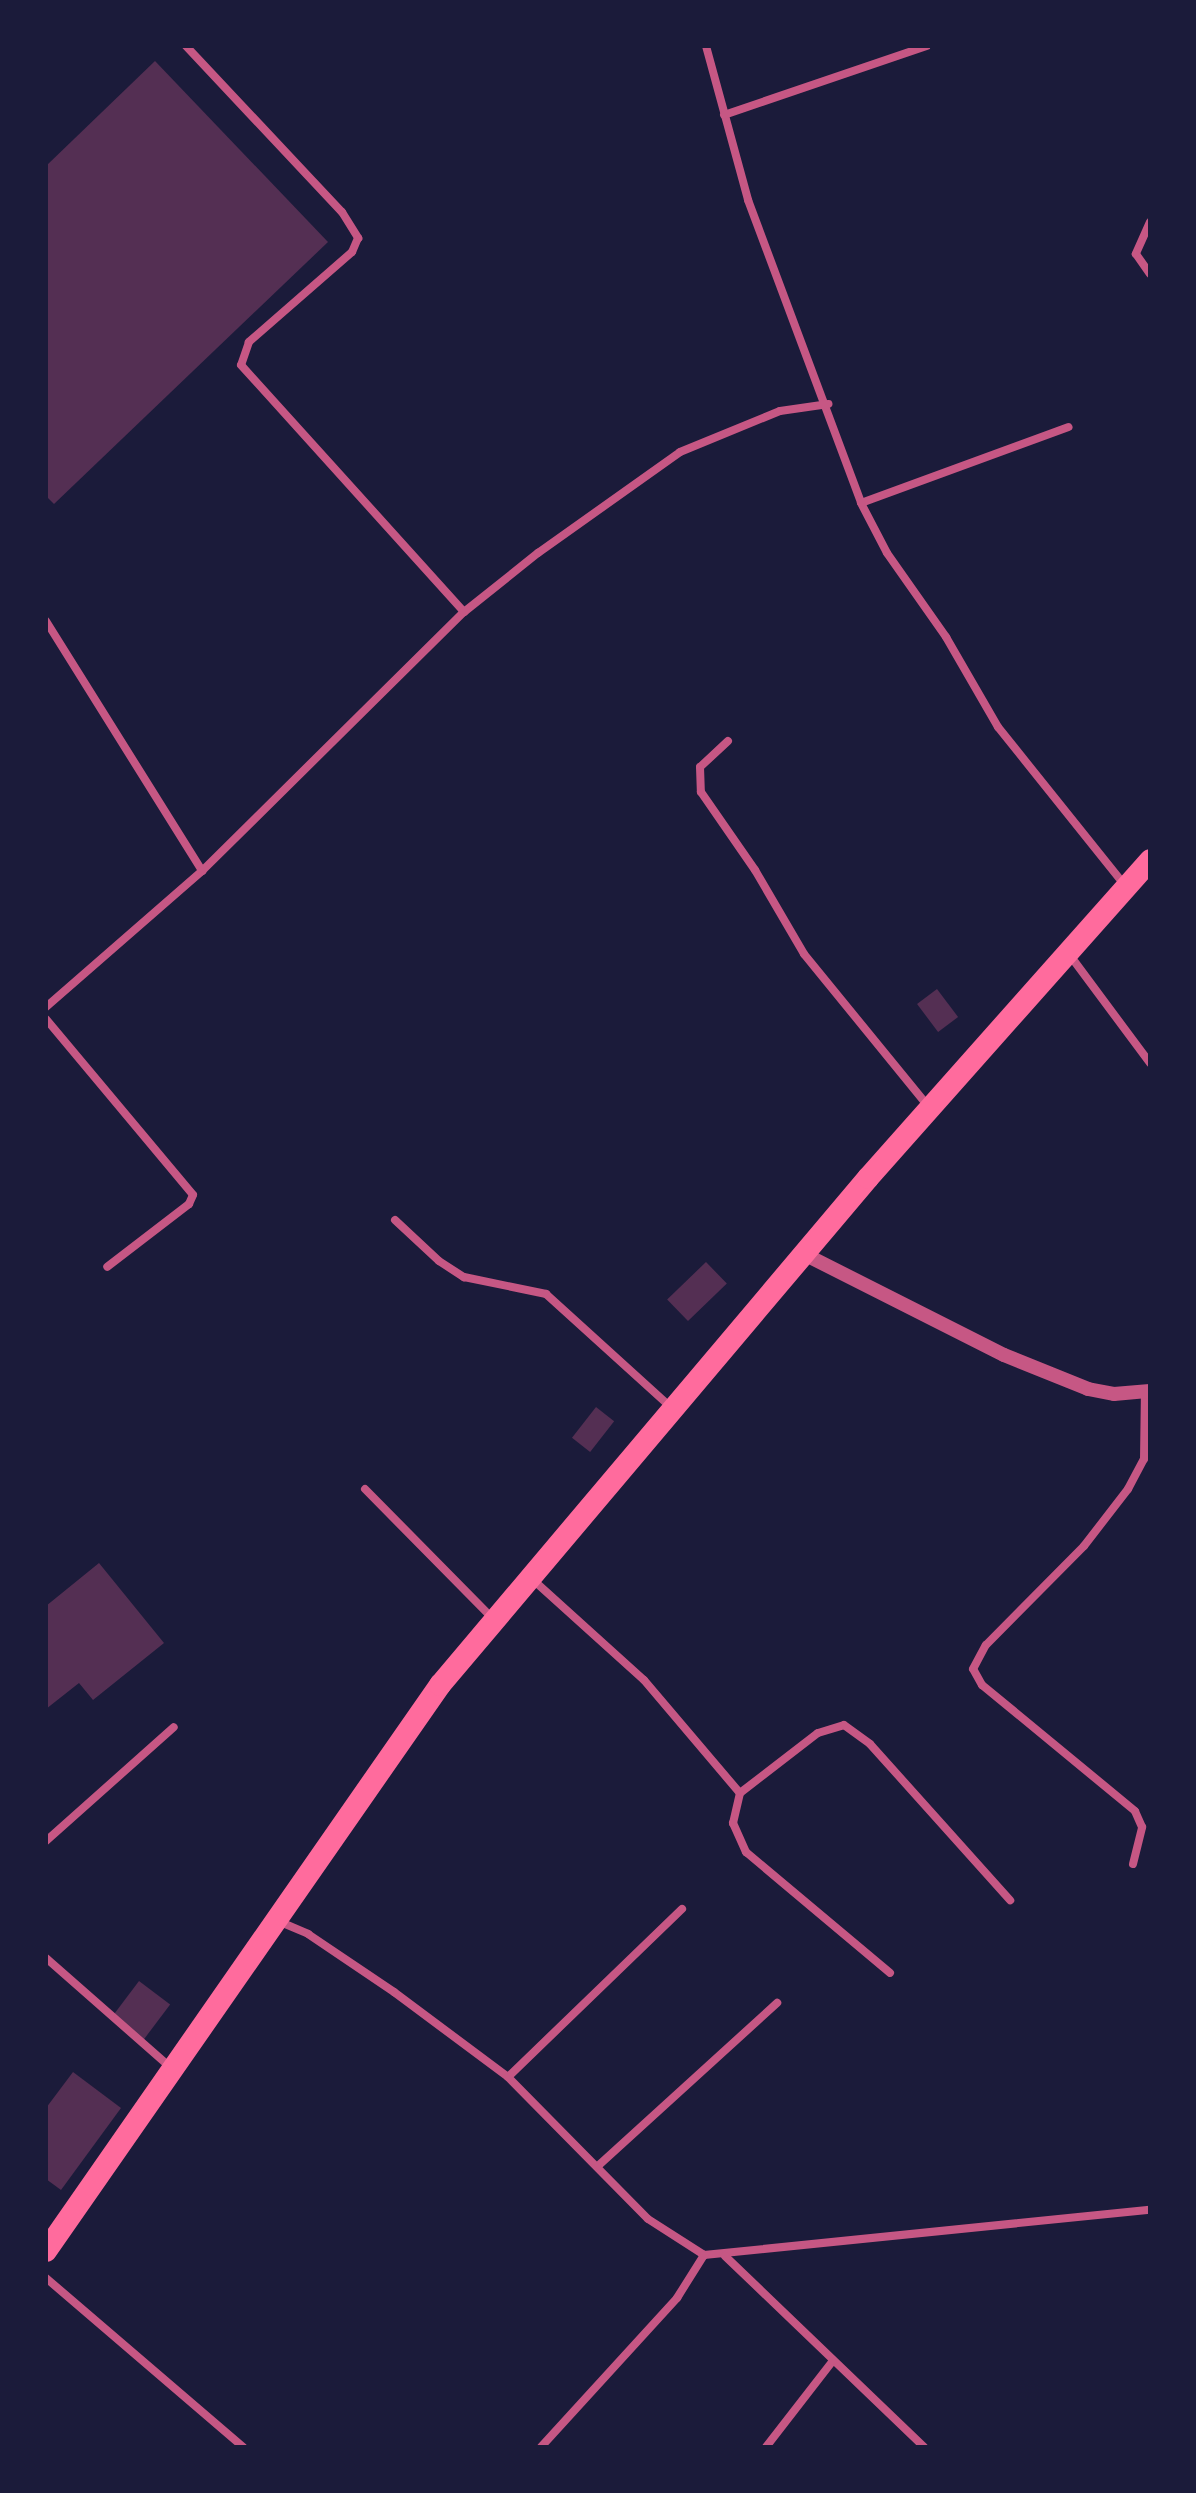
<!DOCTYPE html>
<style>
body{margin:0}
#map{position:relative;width:1196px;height:2493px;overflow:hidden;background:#1b1b3a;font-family:"Public Sans",sans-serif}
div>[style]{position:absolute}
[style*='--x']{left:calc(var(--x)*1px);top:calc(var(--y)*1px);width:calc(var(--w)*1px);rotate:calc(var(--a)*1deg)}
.building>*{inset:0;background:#542f53;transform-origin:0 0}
.minor>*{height:8px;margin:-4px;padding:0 4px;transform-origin:4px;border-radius:4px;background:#c65784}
.tertiary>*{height:14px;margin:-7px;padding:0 7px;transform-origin:7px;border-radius:7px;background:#c65784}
.trunk>*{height:22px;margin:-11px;padding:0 11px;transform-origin:11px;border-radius:11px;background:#ff6b9d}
span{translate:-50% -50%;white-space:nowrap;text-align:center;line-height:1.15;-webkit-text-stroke:6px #1b1b3a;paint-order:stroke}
.frame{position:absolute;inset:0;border:48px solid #1b1b3a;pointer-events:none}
</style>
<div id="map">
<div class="building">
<i style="clip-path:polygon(155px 61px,328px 242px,54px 504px,46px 496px,46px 166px)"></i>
<i style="left:937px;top:989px;width:35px;height:25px;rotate:53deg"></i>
<i style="left:706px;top:1262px;width:30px;height:54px;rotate:46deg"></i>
<i style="left:596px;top:1407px;width:23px;height:39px;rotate:38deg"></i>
<i style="clip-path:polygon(99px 1563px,164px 1643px,93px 1700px,79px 1683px,46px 1709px,46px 1606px)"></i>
<i style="left:139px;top:1981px;width:39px;height:45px;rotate:37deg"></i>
<i style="clip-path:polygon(73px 2072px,121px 2108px,61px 2190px,46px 2179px,46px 2108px)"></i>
</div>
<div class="minor">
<i style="--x:186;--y:46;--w:228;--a:46.8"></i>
<i style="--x:342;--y:212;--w:31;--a:58"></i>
<i style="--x:358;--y:238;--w:15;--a:113"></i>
<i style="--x:352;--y:252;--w:137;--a:138.9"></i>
<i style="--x:249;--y:342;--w:24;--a:109"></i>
<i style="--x:241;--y:365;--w:333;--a:47.9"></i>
<i style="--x:706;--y:46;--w:160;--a:74.7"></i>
<i style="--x:748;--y:200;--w:323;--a:69.5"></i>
<i style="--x:861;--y:503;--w:56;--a:62.5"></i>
<i style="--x:887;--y:553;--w:103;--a:54.9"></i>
<i style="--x:946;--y:637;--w:104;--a:60"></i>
<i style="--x:998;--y:727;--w:205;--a:51.3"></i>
<i style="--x:724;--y:115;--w:214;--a:-18.8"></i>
<i style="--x:1150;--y:222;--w:35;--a:114"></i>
<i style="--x:1136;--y:254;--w:24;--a:55"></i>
<i style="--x:861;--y:503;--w:221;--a:-20.1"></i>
<i style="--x:46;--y:621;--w:295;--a:58"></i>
<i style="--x:728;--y:741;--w:38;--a:137"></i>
<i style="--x:700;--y:767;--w:25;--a:88"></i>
<i style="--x:701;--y:792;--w:95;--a:55.3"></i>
<i style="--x:755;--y:870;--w:97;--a:59.7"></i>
<i style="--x:804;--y:954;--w:195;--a:50.8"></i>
<i style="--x:1069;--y:954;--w:136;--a:53.4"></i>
<i style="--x:46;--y:1007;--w:207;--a:-41.1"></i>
<i style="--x:202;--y:871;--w:368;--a:-44.7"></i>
<i style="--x:464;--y:612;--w:95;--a:-38.6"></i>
<i style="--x:538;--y:553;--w:174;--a:-35.4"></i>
<i style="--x:680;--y:452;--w:108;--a:-22.3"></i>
<i style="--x:780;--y:411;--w:49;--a:-8.3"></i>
<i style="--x:46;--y:1019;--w:229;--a:50.1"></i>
<i style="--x:193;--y:1195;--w:10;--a:114"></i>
<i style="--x:189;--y:1204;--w:103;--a:142.5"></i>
<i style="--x:395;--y:1220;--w:60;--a:43"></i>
<i style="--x:439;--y:1261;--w:30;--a:33"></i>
<i style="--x:464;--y:1277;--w:84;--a:11.7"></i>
<i style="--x:546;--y:1294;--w:171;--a:42.2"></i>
<i style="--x:365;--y:1489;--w:184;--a:45.4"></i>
<i style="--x:531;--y:1578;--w:152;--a:42.1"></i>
<i style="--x:644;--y:1680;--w:148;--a:49.7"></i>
<i style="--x:740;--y:1793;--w:31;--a:103"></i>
<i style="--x:733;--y:1823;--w:32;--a:66"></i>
<i style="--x:746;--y:1852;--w:188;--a:40"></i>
<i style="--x:740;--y:1793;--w:98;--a:-37.6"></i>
<i style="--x:818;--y:1733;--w:27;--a:-17"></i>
<i style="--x:844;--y:1725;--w:32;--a:36"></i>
<i style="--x:870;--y:1744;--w:210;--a:48.1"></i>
<i style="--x:46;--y:1841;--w:171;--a:-41.7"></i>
<i style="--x:1133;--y:1864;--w:38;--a:-76"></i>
<i style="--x:1142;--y:1827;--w:17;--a:-114"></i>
<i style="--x:1135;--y:1811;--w:198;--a:-140.5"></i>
<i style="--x:982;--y:1685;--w:18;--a:-119"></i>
<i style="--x:973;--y:1669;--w:27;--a:-62"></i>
<i style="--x:986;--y:1645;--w:139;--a:-45.3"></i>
<i style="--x:1084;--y:1546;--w:72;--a:-52.3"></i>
<i style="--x:1128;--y:1489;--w:34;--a:-62"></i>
<i style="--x:1144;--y:1459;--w:68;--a:-89.2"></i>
<i style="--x:278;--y:1921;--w:33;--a:23"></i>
<i style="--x:308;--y:1934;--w:104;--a:34"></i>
<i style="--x:394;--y:1992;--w:142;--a:36.7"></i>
<i style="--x:508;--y:2077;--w:199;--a:45.4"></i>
<i style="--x:648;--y:2219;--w:67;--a:32.7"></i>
<i style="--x:704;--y:2255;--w:448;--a:-5.8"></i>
<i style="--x:46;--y:1958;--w:167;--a:41.3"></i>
<i style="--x:508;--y:2077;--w:242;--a:-44"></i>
<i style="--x:599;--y:2165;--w:241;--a:-42.3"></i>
<i style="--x:725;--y:2256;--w:276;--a:43.8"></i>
<i style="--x:46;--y:2278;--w:260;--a:40.6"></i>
<i style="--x:541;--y:2447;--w:202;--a:-47.6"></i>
<i style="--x:677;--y:2298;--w:51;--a:-57.9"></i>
<i style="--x:766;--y:2447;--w:108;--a:-52.2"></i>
</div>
<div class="tertiary">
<i style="--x:804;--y:1254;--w:224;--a:26.8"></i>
<i style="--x:1004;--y:1355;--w:91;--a:22"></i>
<i style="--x:1088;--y:1389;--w:26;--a:11"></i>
<i style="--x:1114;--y:1394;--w:36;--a:-5"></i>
</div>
<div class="trunk">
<i style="--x:46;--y:2251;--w:690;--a:-55.16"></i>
<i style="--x:440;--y:1685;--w:664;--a:-49.83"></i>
<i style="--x:868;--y:1178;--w:425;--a:-48.4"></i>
</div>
<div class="frame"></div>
</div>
